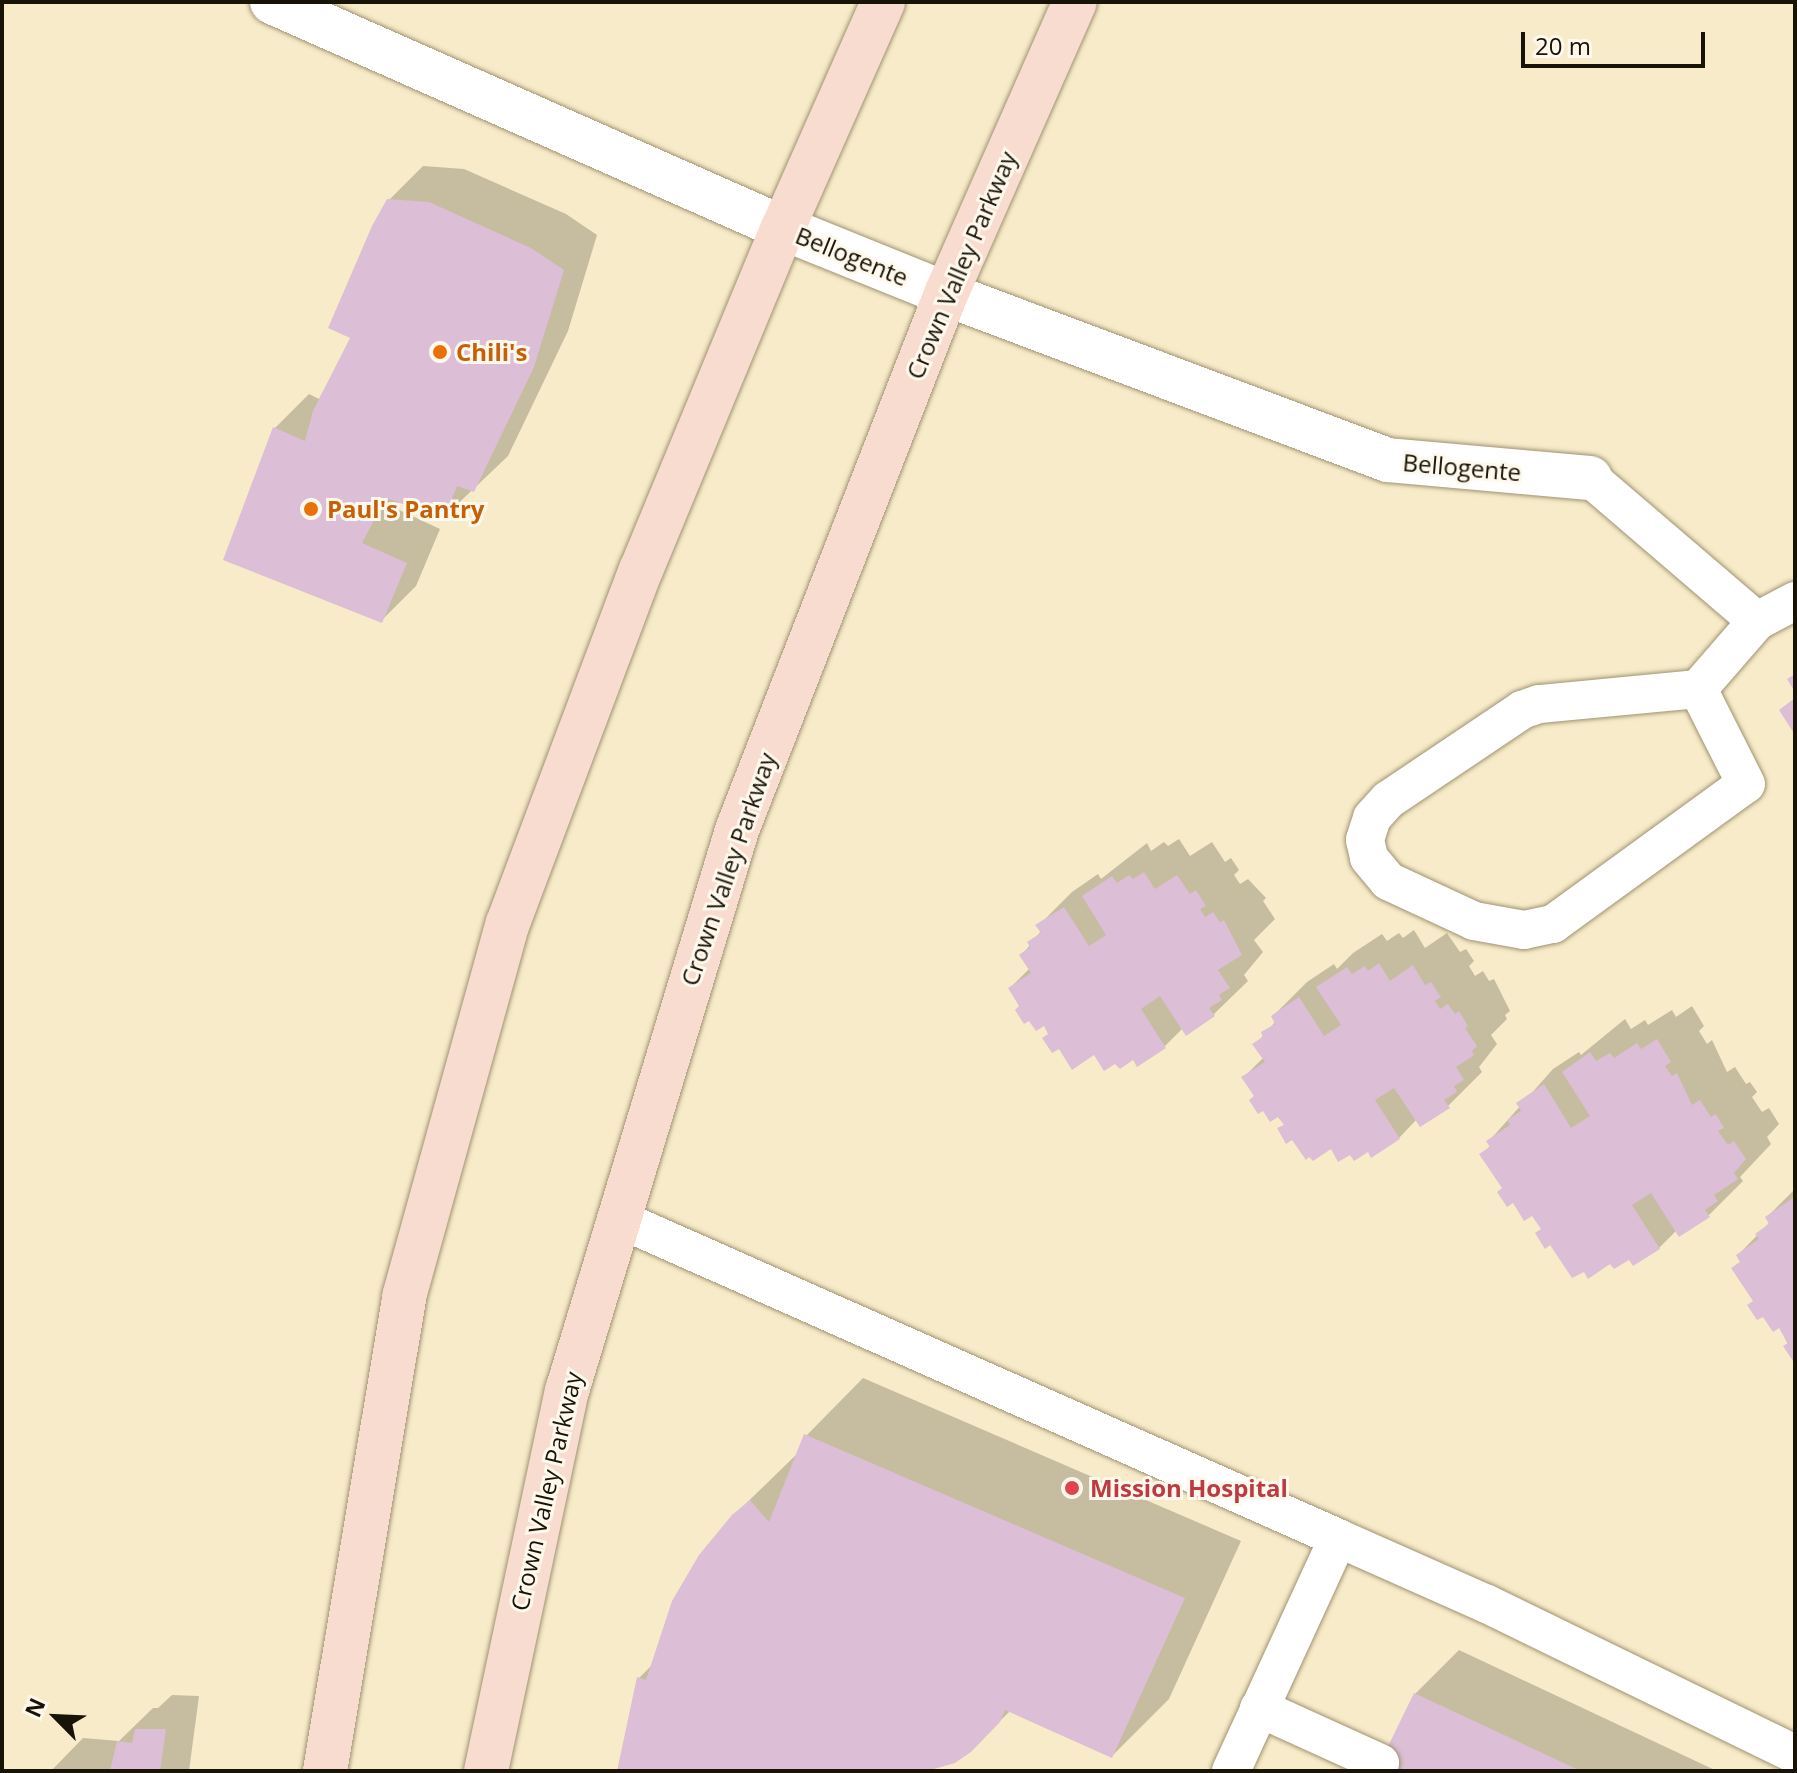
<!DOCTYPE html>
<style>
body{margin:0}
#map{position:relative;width:1797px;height:1773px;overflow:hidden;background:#f8ebc9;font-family:"Open Sans",sans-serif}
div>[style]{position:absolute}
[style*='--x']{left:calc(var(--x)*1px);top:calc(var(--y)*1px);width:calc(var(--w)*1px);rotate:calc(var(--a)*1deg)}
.shadow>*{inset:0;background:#0003}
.building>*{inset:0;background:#dcbed6}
.roads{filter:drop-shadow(0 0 2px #9f9373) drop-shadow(0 0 2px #9f9373)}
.service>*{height:38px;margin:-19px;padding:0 19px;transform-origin:19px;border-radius:19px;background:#fff}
.minor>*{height:44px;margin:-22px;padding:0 22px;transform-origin:22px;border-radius:22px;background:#fff}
.primary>*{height:44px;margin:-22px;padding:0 22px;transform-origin:22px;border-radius:22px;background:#f7dccf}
.dots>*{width:22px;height:22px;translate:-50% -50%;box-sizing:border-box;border:4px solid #fef9ec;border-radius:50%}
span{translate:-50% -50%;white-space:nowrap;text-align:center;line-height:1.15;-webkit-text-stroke:6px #fef9ec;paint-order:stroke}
.street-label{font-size:24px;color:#181307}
.food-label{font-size:24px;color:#c56008;font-weight:700}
.left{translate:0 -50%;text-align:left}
.health-label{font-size:24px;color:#be3a42;font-weight:700}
.frame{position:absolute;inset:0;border:4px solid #181307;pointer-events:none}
.north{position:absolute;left:16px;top:1677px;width:80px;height:80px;-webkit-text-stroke:6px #fef9ec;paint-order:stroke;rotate:294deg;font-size:22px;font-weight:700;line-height:32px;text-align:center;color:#181307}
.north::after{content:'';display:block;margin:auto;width:28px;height:36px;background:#181307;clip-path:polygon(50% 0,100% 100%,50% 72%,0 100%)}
.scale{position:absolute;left:1521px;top:32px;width:184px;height:36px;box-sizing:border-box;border:4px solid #181307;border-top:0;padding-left:10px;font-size:24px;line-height:28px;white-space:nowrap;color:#181307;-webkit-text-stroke:6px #fef9ec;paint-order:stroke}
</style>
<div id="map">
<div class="shadow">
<i style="clip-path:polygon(423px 166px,464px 169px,566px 214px,597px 235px,568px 331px,508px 456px,444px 517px,399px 501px,395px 508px,440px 529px,416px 586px,382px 620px,275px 428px,309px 394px,319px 399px,352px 337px,388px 201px)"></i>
<i style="clip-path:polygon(1179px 839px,1190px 856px,1212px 842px,1225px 862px,1231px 858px,1239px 870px,1234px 875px,1240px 884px,1248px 879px,1266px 898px,1263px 901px,1275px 919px,1254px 940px,1263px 952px,1244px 975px,1248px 981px,1213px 1015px,1183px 1028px,1165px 1046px,1133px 1058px,1059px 1046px,1045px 1024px,1022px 1006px,1010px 988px,1030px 968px,1022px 955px,1041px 931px,1038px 926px,1072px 892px,1098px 874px,1101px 879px,1147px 843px,1151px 851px,1164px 842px,1168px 846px)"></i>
<i style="clip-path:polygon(1414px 930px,1425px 948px,1447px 933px,1460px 952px,1466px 949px,1474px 961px,1469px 966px,1475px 976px,1483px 971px,1489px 981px,1494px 979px,1510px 1011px,1505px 1015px,1507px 1019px,1491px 1035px,1497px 1044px,1479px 1067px,1482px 1072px,1448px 1106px,1417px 1119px,1399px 1138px,1368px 1149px,1351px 1153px,1293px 1137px,1280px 1129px,1285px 1124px,1256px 1096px,1244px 1077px,1264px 1057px,1255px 1045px,1276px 1021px,1273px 1016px,1307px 982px,1334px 964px,1337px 969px,1353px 953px,1382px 934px,1387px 941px,1399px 933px,1403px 938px)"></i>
<i style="clip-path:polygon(1692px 1006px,1704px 1026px,1699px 1031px,1707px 1044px,1712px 1040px,1727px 1072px,1735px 1067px,1746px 1084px,1750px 1082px,1757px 1092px,1752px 1097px,1762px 1112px,1769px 1108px,1779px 1124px,1767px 1137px,1771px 1144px,1740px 1177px,1743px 1181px,1709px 1215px,1679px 1234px,1677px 1230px,1659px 1248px,1629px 1257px,1542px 1228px,1533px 1213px,1514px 1201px,1482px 1154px,1490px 1146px,1489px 1141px,1553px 1069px,1579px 1052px,1581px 1055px,1625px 1019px,1631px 1029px,1645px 1020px,1648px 1025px,1672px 1010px,1676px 1017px)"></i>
<i style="clip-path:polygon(1795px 1189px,1795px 1359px,1779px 1326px,1755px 1300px,1734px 1268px,1742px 1260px,1738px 1255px,1770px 1222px,1767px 1217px)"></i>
<i style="clip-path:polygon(863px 1378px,1241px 1541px,1169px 1699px,1112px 1756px,1011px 1710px,986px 1735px,930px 1771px,619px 1771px,639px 1678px,653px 1664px,733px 1516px,799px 1452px,806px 1436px)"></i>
<i style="clip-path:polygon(1459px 1650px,1717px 1771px,1379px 1771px,1415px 1694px)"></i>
<i style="clip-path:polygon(172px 1695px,199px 1696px,189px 1771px,51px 1771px,83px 1738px,119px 1741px,153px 1708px,158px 1708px)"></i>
</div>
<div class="building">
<i style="clip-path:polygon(387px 199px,429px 202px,531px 248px,564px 270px,534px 367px,474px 492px,457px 486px,444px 519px,386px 498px,362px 543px,407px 563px,382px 623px,223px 560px,273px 427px,305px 441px,313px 411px,350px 338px,328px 328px,372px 226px)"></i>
<i style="clip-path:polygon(1795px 674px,1795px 692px,1787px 679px)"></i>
<i style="clip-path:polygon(1795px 698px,1795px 735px,1779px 710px)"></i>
<i style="clip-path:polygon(1144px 872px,1155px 889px,1177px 875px,1190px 894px,1196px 890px,1206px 906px,1200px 909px,1205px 917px,1213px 912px,1220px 922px,1224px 920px,1242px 955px,1218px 970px,1230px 988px,1219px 995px,1222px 1000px,1209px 1008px,1215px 1016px,1186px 1036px,1160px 996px,1141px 1009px,1166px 1048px,1137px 1067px,1133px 1060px,1120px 1069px,1115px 1064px,1104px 1071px,1094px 1055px,1072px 1070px,1059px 1049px,1052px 1053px,1042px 1038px,1048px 1034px,1044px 1026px,1036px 1031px,1029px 1021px,1024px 1024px,1015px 1010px,1019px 1006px,1008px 988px,1031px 973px,1019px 955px,1030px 947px,1027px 942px,1041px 933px,1035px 925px,1064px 907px,1089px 946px,1106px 935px,1082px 896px,1112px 876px,1117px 883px,1129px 875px,1133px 879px)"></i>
<i style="clip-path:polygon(1379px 963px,1390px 981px,1413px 965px,1425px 985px,1431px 982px,1441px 997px,1435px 1001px,1440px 1009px,1448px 1004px,1455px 1014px,1459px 1011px,1468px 1026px,1465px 1028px,1477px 1046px,1472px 1051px,1474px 1055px,1456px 1067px,1464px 1080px,1454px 1086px,1457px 1092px,1444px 1100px,1450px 1108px,1420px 1127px,1394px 1088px,1375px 1100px,1400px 1139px,1371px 1158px,1368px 1152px,1354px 1161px,1350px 1155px,1338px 1162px,1331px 1149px,1313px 1161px,1309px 1157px,1306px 1160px,1292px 1140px,1286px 1144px,1277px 1128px,1284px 1125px,1278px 1117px,1270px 1122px,1263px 1111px,1258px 1114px,1249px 1100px,1254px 1096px,1241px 1077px,1265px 1062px,1252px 1044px,1263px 1037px,1261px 1032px,1275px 1024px,1271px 1016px,1299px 997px,1324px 1036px,1341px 1025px,1316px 987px,1347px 967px,1352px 974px,1365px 966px,1368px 971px)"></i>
<i style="clip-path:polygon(1657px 1039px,1671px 1062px,1665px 1066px,1672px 1076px,1677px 1073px,1692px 1105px,1700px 1100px,1711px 1117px,1716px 1114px,1724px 1128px,1718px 1131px,1728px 1145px,1734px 1141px,1746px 1159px,1734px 1173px,1738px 1179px,1714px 1195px,1718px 1201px,1705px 1210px,1710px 1217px,1679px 1237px,1651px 1193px,1632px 1205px,1660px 1249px,1633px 1266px,1629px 1260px,1614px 1269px,1610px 1264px,1588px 1279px,1584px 1272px,1572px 1278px,1550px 1245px,1545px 1249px,1535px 1233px,1541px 1229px,1532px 1216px,1524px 1221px,1513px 1203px,1507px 1207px,1497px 1192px,1502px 1188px,1479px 1154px,1490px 1147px,1486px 1141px,1510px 1125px,1507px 1120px,1521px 1111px,1516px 1103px,1544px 1084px,1571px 1128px,1590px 1116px,1562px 1072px,1590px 1052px,1596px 1061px,1610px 1053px,1614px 1058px,1637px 1043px,1641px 1049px)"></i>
<i style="clip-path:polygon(1793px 1198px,1795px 1201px,1795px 1364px,1783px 1346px,1788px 1343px,1779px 1328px,1773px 1332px,1763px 1317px,1757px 1320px,1747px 1305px,1753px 1301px,1731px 1268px,1740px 1262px,1736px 1255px,1759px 1239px,1755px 1234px,1769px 1224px,1765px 1217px)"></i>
<i style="clip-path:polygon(804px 1434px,1185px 1598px,1112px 1758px,1005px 1710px,1000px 1722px,971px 1752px,955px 1763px,927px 1771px,617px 1771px,637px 1677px,646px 1680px,672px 1601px,699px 1555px,732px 1515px,750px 1500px,769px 1522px)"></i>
<i style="clip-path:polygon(1414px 1693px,1581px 1771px,1376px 1771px)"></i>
<i style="clip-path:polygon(135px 1729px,166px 1729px,160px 1771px,110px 1771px,117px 1741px,132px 1743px)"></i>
</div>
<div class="roads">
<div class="service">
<i style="--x:1590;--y:478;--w:220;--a:40.6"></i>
<i style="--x:1698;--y:689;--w:160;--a:174.6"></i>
<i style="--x:1539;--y:704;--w:18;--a:161"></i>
<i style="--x:1522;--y:710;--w:161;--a:146.1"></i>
<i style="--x:1388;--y:800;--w:24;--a:132"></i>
<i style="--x:1372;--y:818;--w:23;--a:108"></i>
<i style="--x:1365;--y:840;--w:18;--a:77"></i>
<i style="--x:1369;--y:858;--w:30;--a:50"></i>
<i style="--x:1388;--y:881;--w:95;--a:24.9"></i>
<i style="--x:1474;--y:921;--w:51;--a:10.2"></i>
<i style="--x:1524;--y:930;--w:30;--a:-12"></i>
<i style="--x:1553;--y:924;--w:238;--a:-36"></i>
<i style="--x:1746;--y:784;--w:106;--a:-116.8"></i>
<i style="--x:1698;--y:689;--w:90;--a:-49.1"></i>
<i style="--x:1757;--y:621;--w:43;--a:-27.8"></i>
<i style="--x:617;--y:1218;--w:789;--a:23.93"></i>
<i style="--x:1259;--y:1708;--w:133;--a:24.4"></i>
<i style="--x:1231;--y:1771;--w:256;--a:-65.3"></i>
<i style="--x:1338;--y:1538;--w:163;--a:23.9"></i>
<i style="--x:1487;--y:1604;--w:343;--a:26"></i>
</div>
<div class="minor">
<i style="--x:272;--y:2;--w:559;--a:23.86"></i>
<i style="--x:783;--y:228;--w:176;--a:22"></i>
<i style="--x:946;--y:294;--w:472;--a:20.6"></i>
<i style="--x:1388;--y:460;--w:203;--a:5.1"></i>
</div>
<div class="primary">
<i style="--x:325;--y:1771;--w:481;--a:-80.5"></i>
<i style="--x:404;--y:1297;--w:388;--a:-74.5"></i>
<i style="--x:508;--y:923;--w:377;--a:-69.4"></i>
<i style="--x:641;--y:570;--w:370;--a:-67.5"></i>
<i style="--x:783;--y:228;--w:247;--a:-66.1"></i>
<i style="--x:486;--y:1771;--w:389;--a:-78"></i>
<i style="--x:567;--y:1391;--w:586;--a:-73.14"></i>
<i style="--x:737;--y:830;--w:575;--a:-68.7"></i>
<i style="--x:946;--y:294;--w:319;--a:-66.2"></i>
</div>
</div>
<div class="dots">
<i style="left:440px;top:352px;background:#e8710a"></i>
<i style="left:311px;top:509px;background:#e8710a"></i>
<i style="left:1072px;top:1488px;background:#e0444e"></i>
</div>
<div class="street-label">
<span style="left:852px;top:256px;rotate:22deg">Bellogente</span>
<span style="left:961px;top:265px;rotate:-67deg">Crown Valley Parkway</span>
<span style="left:1462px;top:467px;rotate:5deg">Bellogente</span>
<span style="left:728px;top:869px;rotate:-71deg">Crown Valley Parkway</span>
<span style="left:546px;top:1491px;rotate:-77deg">Crown Valley Parkway</span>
</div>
<div class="food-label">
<span class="left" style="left:456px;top:352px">Chili's</span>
<span class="left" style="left:327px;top:509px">Paul's Pantry</span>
</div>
<div class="health-label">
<span class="left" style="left:1090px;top:1488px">Mission Hospital</span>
</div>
<div class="frame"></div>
<div class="north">N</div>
<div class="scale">20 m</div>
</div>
